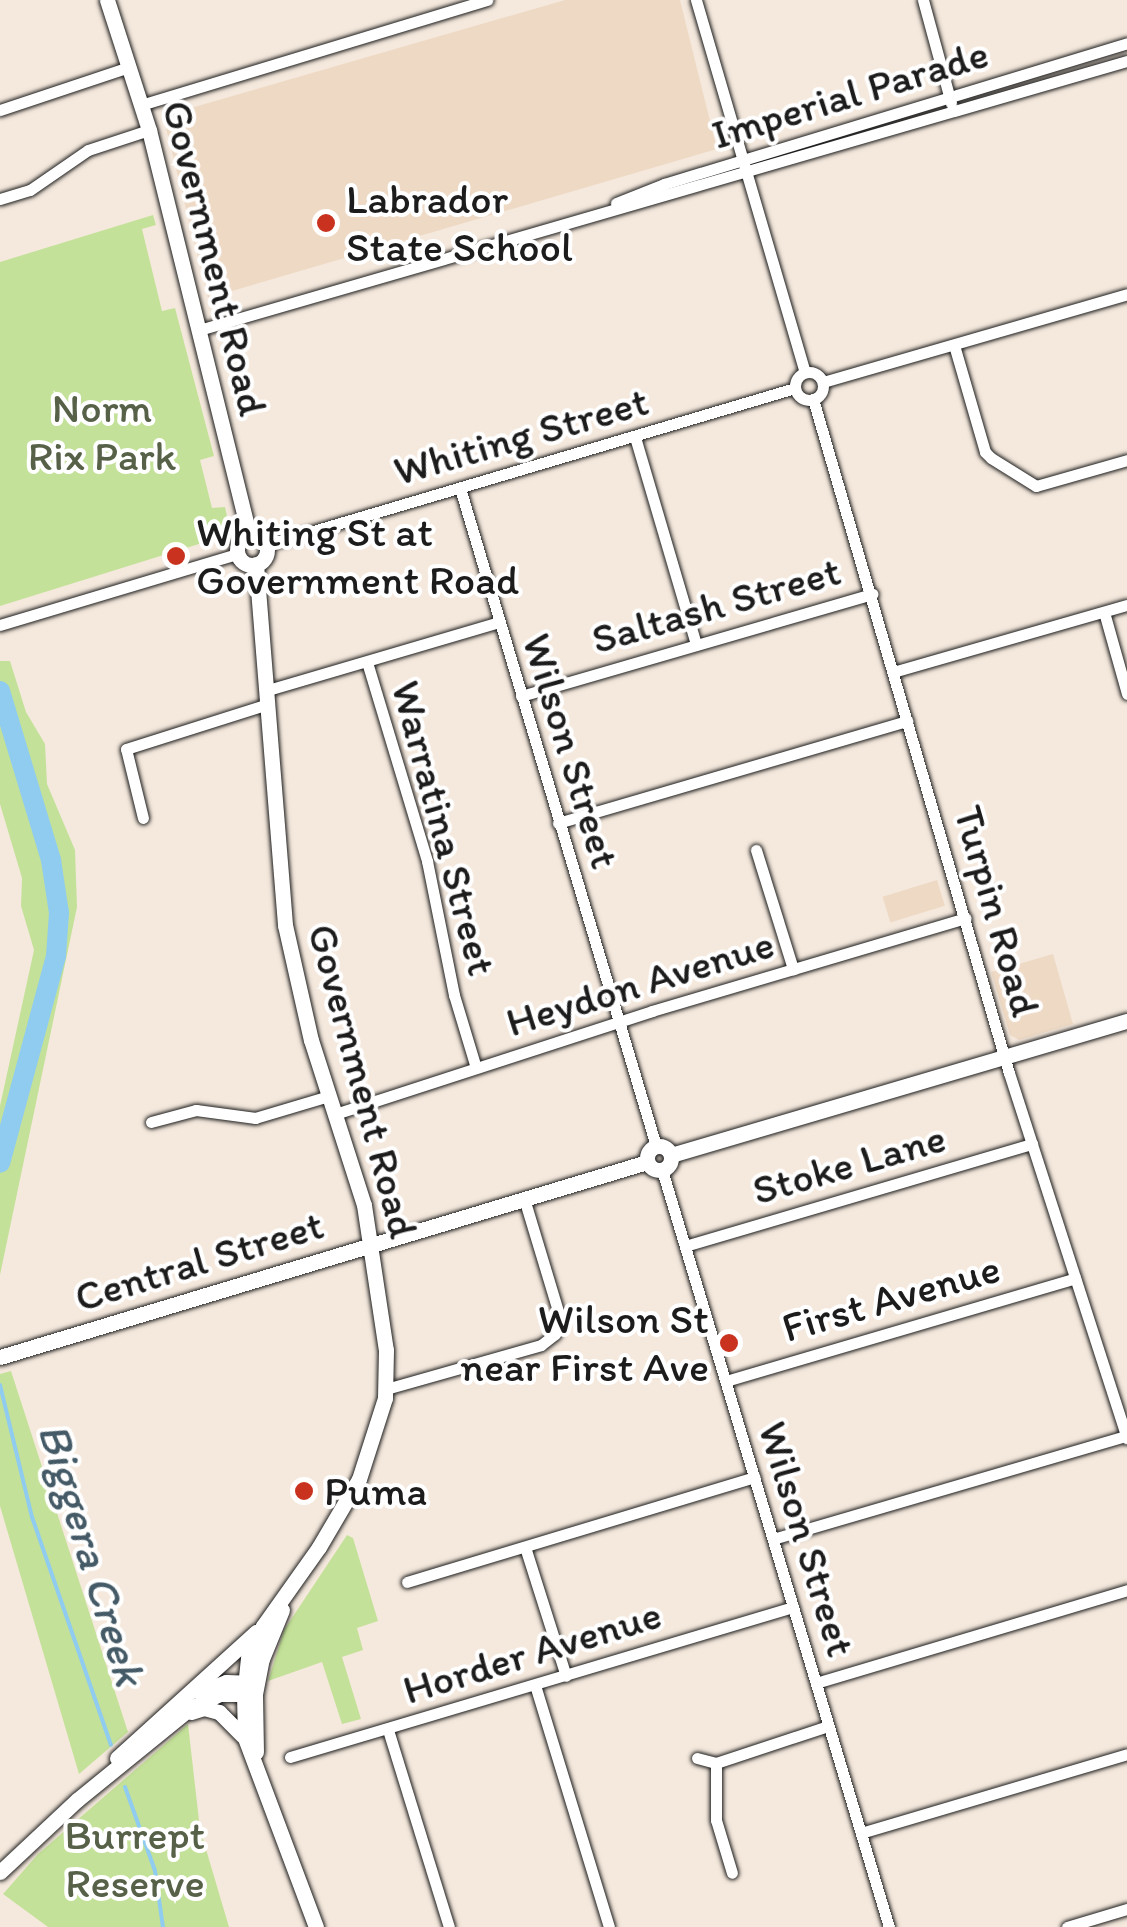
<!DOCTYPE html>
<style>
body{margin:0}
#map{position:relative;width:1127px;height:1927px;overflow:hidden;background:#f5e9dd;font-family:Itim,sans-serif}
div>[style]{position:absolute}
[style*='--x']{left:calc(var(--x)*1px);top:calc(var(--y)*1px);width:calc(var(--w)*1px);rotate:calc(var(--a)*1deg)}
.built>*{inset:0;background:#eed9c5;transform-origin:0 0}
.green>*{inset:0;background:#c4e199}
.stream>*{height:4px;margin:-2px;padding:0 2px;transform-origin:2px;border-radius:2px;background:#8fccef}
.river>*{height:20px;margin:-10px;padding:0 10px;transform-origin:10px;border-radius:10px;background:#8fccef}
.roads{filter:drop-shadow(0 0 2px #1c1c1c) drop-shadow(0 0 2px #1c1c1c)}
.street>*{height:11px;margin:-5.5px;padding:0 5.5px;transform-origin:5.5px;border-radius:5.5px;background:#fff}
.street>.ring{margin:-5.5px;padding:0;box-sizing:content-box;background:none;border:11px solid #fff;border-radius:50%}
.secondary>*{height:15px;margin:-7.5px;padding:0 7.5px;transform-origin:7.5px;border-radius:7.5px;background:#fff}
.secondary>.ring{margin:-7.5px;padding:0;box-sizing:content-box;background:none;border:15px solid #fff;border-radius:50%}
.dots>*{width:28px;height:28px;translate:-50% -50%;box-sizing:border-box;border:5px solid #fff;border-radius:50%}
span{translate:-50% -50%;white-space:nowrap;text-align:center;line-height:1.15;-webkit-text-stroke:8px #fff;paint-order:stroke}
.street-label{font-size:42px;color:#1c1c1c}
.poi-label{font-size:42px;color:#1c1c1c}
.left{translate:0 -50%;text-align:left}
.right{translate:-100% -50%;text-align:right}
.park-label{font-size:42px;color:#576148}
.water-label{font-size:45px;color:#445a66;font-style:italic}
</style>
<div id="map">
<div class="built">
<i style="clip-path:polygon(565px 0,680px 0,717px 149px,208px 298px,163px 116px)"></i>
<i style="left:937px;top:880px;width:27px;height:57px;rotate:73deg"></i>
<i style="clip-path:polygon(1053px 954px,1073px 1024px,1019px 1040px,1010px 1035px,991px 972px)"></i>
</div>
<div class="green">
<i style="clip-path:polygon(153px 215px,156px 225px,142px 229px,162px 311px,175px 308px,214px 456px,200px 460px,212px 508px,225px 507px,231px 534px,0 606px,0 262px)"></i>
<i style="clip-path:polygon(0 661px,10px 661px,26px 712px,45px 744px,47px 784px,75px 850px,77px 907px,0 1275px,0 1106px,34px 950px,21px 906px,22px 878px,0 804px)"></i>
<i style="clip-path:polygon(11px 1371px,128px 1732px,79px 1774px,0 1506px,0 1374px)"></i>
<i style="clip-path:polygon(347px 1535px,353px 1538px,378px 1621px,357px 1628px,363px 1650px,342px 1657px,361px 1719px,342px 1724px,322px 1662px,268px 1681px,284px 1630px)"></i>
<i style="clip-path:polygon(188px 1724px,200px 1829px,229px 1927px,48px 1927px,3px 1894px,38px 1854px)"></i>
</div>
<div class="stream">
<i style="--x:0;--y:1385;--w:136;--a:76.4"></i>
<i style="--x:32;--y:1517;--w:241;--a:70.9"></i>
<i style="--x:125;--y:1787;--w:89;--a:70.3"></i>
<i style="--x:155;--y:1871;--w:57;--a:81.9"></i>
</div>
<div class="river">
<i style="--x:0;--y:691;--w:177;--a:73.2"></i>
<i style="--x:51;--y:860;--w:54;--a:81.4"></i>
<i style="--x:59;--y:913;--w:43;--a:94"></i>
<i style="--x:56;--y:956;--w:214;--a:105.1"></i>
</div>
<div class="roads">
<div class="street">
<i style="--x:696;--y:0;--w:388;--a:73.7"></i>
<i style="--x:923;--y:0;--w:107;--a:74.8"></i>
<i style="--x:141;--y:105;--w:362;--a:-16.9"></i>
<i style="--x:0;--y:110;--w:136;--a:-18.4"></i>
<i style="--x:0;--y:199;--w:31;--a:-17"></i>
<i style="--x:30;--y:190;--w:70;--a:-34.6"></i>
<i style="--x:88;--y:150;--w:64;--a:-18.2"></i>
<i style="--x:616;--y:203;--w:52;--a:-21.6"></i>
<i style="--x:664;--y:184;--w:484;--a:-16.9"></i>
<i style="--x:199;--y:330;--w:966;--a:-16.17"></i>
<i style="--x:954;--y:345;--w:111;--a:73.8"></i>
<i style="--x:985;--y:452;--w:8;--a:45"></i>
<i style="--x:991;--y:458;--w:53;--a:31.9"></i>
<i style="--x:1036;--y:486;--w:95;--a:-15.9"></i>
<i class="ring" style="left:795px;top:372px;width:17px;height:17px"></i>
<i style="--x:823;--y:382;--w:316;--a:-16.1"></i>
<i style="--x:813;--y:399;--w:702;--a:73.79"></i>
<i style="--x:1009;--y:1073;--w:384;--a:72.1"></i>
<i style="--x:635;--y:437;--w:216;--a:73.6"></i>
<i style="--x:460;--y:488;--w:687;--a:73.41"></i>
<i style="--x:266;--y:545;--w:552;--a:-16.53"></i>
<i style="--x:1104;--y:612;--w:85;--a:74.3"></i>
<i style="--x:0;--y:625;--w:247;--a:-16.7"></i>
<i style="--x:367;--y:662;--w:208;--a:73.2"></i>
<i style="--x:427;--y:861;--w:137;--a:78.6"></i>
<i style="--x:454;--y:995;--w:76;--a:73.2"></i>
<i style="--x:893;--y:672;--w:243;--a:-16"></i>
<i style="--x:268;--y:690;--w:241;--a:-16.4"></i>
<i style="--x:521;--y:696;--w:366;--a:-16.2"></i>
<i style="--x:143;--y:818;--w:71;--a:-103.8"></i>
<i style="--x:126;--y:749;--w:149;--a:-17.6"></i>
<i style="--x:558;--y:823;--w:364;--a:-16.3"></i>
<i style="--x:756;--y:850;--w:125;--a:72.7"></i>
<i style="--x:335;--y:1114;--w:333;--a:-18"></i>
<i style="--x:652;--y:1011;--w:327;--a:-16.5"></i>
<i style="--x:151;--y:1122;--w:47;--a:-14.9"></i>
<i style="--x:196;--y:1110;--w:60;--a:7.7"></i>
<i style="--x:255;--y:1118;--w:77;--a:-16.6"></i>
<i style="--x:662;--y:1170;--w:790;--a:73.31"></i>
<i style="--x:685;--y:1246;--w:362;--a:-16.4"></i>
<i style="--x:726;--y:1381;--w:364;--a:-16.4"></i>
<i style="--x:386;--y:1389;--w:161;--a:-15.8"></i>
<i style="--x:541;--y:1345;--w:18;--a:-38"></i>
<i style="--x:555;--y:1334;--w:23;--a:-83"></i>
<i style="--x:558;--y:1311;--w:114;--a:-106.8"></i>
<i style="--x:773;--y:1539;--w:368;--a:-16.3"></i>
<i style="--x:525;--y:1547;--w:135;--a:72.4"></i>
<i style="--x:407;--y:1582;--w:363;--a:-16.8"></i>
<i style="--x:816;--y:1683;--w:325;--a:-16.6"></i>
<i style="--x:535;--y:1685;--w:253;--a:73"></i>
<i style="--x:388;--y:1730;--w:206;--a:72.8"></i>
<i style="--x:290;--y:1757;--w:525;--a:-16.61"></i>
<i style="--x:697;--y:1758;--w:20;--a:15"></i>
<i style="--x:716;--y:1763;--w:118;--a:-18.3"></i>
<i style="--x:716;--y:1763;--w:57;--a:90"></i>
<i style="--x:716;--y:1820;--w:55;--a:73.2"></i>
<i style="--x:861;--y:1833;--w:277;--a:-16.5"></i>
<i style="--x:1067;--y:1927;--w:63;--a:-16.7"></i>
</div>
<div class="secondary">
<i style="--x:107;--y:0;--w:137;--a:72.1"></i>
<i style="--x:149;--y:130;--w:417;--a:76.1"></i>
<i class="ring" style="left:237px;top:535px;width:15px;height:15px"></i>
<i style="--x:256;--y:564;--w:362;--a:85.4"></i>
<i style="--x:285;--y:925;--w:118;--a:77.3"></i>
<i style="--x:311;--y:1040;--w:173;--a:72.2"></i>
<i style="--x:364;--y:1205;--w:147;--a:81.4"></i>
<i style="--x:386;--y:1350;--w:48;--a:91.2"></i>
<i style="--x:385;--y:1398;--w:85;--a:107.8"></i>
<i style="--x:359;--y:1479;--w:79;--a:120.5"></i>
<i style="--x:319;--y:1547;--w:97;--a:125.3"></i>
<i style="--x:263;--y:1626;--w:35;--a:115"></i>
<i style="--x:248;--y:1658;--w:36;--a:96"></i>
<i style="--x:244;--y:1694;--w:44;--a:88.7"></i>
<i style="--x:245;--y:1738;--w:202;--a:69.4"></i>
<i class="ring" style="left:647px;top:1146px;width:9px;height:9px"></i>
<i style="--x:671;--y:1155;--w:475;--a:-16.4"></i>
<i style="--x:0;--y:1357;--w:676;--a:-16.77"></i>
<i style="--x:200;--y:1692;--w:28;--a:-21"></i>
<i style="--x:226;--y:1682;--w:29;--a:2"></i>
<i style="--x:191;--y:1712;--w:14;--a:-17"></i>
<i style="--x:204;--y:1708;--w:16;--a:15"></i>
<i style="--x:219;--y:1712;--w:33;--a:45"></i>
<i style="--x:256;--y:1752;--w:58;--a:-91"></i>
<i style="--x:255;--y:1694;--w:36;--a:-79"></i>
<i style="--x:262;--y:1659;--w:53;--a:-67.8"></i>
<i style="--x:117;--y:1758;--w:188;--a:-42.2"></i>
<i style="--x:0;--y:1872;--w:105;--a:-43.1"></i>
<i style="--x:77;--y:1800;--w:144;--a:-39.1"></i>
<i style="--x:189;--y:1709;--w:34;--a:-26"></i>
<i style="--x:220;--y:1694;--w:35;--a:0"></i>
</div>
</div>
<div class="dots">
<i style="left:326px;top:223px;background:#c8321e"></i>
<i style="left:176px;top:556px;background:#c8321e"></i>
<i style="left:729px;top:1343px;background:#c8321e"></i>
<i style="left:304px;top:1491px;background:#c8321e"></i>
</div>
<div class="street-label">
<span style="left:850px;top:94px;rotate:-17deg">Imperial Parade</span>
<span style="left:215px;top:258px;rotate:76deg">Government Road</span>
<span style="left:521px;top:436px;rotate:-16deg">Whiting Street</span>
<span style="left:716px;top:605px;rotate:-16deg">Saltash Street</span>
<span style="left:571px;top:751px;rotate:73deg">Wilson Street</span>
<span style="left:444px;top:828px;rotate:75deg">Warratina Street</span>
<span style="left:997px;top:911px;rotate:74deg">Turpin Road</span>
<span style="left:640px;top:983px;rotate:-17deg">Heydon Avenue</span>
<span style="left:363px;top:1081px;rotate:75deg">Government Road</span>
<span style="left:849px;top:1164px;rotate:-16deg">Stoke Lane</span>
<span style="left:199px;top:1261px;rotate:-17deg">Central Street</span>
<span style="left:891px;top:1298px;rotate:-16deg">First Avenue</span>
<span style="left:807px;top:1539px;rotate:73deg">Wilson Street</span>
<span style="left:532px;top:1652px;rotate:-17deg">Horder Avenue</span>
</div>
<div class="poi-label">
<span class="left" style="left:346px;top:223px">Labrador<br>State School</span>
<span class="left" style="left:196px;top:556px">Whiting St at<br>Government Road</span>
<span class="right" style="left:709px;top:1343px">Wilson St<br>near First Ave</span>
<span class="left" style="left:324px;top:1491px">Puma</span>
</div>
<div class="park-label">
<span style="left:102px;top:432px">Norm<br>Rix Park</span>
<span style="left:135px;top:1859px">Burrept<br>Reserve</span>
</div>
<div class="water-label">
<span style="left:92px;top:1554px;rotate:73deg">Biggera Creek</span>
</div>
</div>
